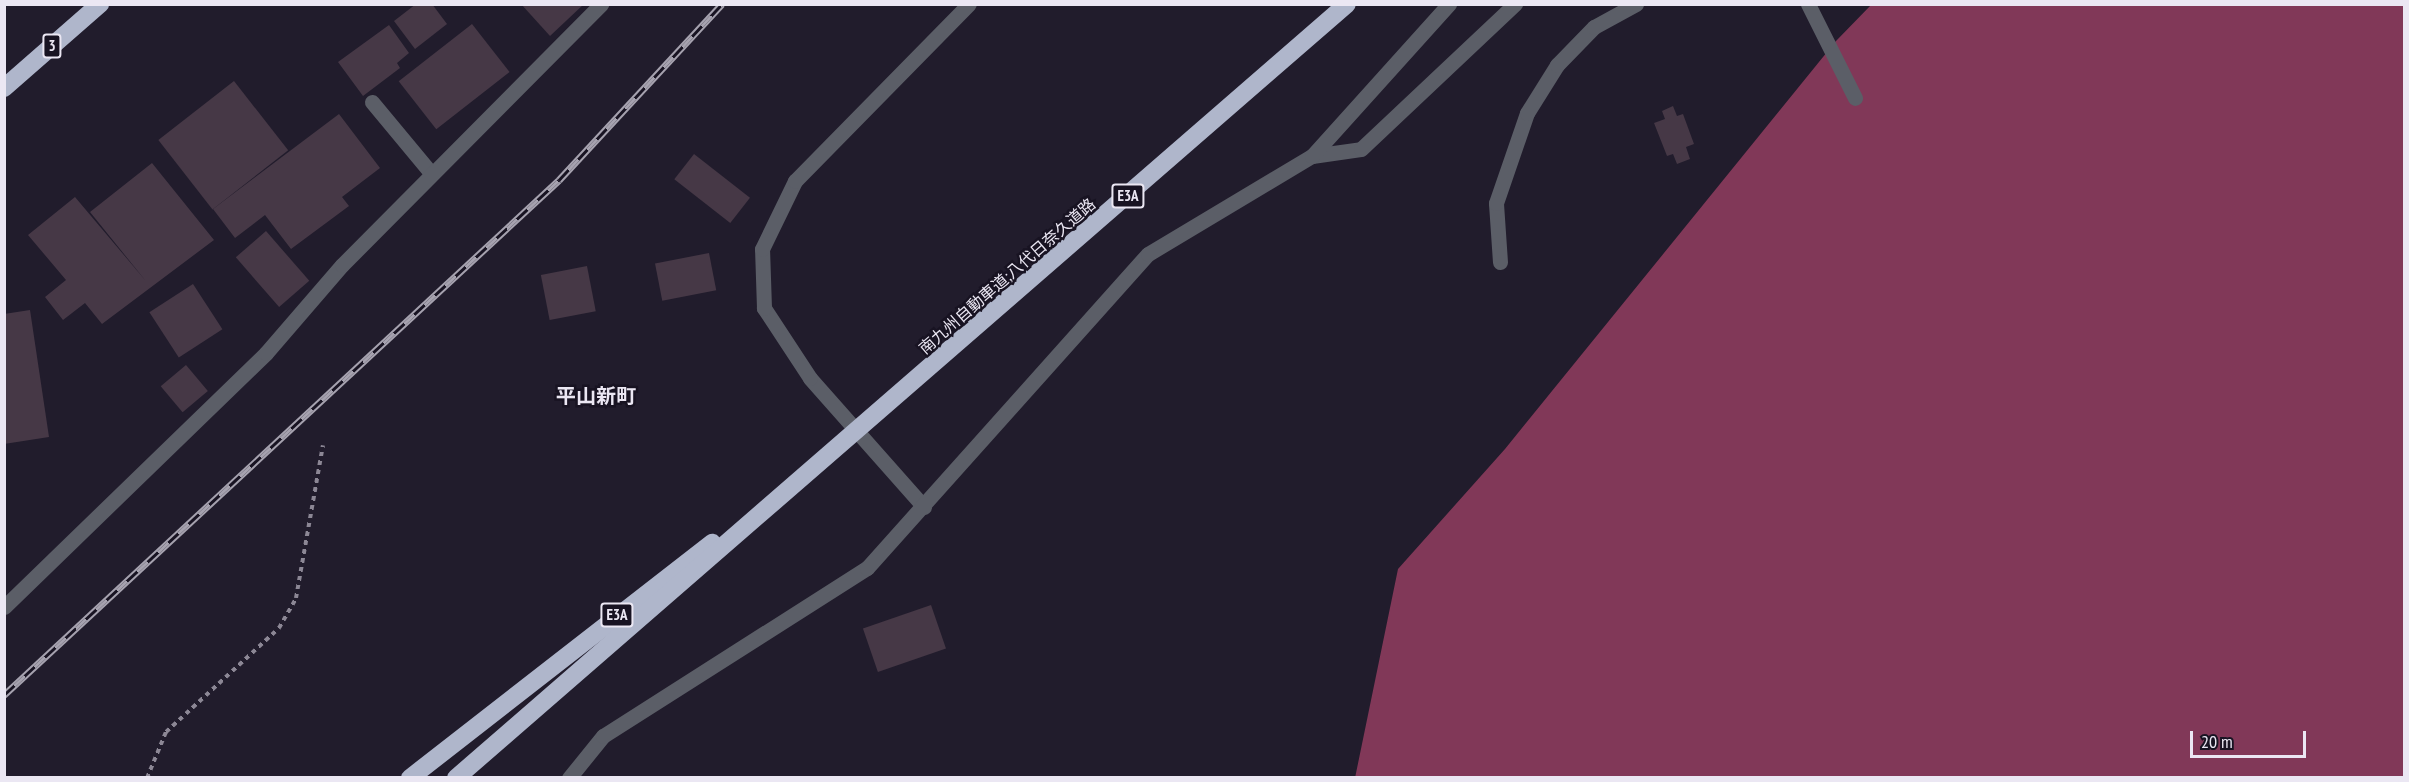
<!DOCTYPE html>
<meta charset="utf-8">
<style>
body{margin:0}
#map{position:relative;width:2409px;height:782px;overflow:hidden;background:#211c2c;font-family:"PT Sans Narrow","Noto Sans JP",sans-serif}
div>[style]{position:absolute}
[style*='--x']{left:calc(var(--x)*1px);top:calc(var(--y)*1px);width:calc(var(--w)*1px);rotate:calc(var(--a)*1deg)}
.forest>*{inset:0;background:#813858}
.building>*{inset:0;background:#463846;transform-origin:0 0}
.path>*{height:4px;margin-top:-2px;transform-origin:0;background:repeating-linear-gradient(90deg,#8c8795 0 4.5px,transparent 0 9px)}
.street>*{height:15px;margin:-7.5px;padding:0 7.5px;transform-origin:7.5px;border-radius:7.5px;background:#5b5e67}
.highway>*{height:18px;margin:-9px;padding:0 9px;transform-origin:9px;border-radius:9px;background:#afb6cb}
.rail>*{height:7px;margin-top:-3.5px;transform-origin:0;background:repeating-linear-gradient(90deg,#181322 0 14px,#a6a2af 0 28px);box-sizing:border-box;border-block:2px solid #a6a2af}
span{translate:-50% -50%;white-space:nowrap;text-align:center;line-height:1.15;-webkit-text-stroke:5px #181322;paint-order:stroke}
.shield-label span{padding:2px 4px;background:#181322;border:2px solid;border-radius:4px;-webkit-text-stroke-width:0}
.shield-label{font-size:15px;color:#ebe7f3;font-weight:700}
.street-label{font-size:16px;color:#ebe7f3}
.quarter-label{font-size:20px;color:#ebe7f3;font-weight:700}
.frame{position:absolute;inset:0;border:6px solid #ebe7f3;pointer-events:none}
.scale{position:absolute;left:2190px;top:731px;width:116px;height:27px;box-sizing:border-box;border:3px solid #ebe7f3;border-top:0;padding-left:8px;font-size:18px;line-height:21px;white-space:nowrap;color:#ebe7f3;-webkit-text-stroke:4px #181322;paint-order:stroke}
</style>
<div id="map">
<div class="forest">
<i style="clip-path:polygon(1871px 5px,2404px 5px,2404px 777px,1355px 778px,1398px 569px,1505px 449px,1836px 41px)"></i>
</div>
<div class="building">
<i style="clip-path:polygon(416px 4px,432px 4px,447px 24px,415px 49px,394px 21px)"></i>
<i style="clip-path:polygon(521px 4px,584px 4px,550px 36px)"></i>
<i style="left:472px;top:24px;width:61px;height:93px;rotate:52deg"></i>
<i style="clip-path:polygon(389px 25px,409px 53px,397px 63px,400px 68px,363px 96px,338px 62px)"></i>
<i style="left:234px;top:81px;width:88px;height:96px;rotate:52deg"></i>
<i style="clip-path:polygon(1673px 106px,1677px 116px,1683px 114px,1694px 144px,1686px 147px,1690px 159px,1677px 164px,1673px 154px,1667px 156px,1654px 123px,1665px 119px,1662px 111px)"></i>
<i style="clip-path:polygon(339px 114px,380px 168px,342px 197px,349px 206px,291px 249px,265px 215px,235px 238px,213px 209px)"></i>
<i style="left:694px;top:154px;width:71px;height:32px;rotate:38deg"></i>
<i style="clip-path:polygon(152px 163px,214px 240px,102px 324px,85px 303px,63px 320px,45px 297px,66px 280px,28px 235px,75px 197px,145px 280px,90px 212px)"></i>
<i style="left:266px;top:231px;width:66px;height:40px;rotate:49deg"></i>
<i style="left:709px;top:253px;width:38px;height:55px;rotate:79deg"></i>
<i style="left:587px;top:266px;width:46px;height:47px;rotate:79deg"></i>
<i style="left:193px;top:284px;width:54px;height:52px;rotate:57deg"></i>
<i style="clip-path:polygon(30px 310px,49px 437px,4px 444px,4px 314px)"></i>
<i style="left:186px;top:365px;width:34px;height:33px;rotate:50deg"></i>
<i style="left:931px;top:605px;width:46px;height:72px;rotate:71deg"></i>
</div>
<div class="path">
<i style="--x:147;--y:778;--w:50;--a:-67.6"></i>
<i style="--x:166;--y:732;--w:154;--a:-42.6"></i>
<i style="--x:279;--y:628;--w:34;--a:-60"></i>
<i style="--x:296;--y:598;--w:155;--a:-80"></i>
</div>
<div class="street">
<i style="--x:1808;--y:4;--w:105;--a:63.4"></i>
<i style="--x:372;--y:102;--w:92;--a:50.3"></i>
<i style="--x:1312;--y:156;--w:49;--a:-8.1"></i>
<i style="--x:1361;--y:149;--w:212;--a:-43.3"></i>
<i style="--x:1500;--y:262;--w:59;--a:-93.9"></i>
<i style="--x:1496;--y:203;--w:95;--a:-71"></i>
<i style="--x:1527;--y:113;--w:57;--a:-58"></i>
<i style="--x:1557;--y:65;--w:53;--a:-45.8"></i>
<i style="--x:1594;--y:27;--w:48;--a:-28.7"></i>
<i style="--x:924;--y:507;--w:172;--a:-131.5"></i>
<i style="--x:810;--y:378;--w:84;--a:-123.3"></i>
<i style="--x:764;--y:308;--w:59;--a:-91.9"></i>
<i style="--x:762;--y:249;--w:76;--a:-64.1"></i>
<i style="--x:795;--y:181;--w:248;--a:-45.5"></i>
<i style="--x:4;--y:607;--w:365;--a:-44.1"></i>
<i style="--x:266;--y:353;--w:116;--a:-49.2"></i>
<i style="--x:342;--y:265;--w:368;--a:-45.2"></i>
<i style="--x:569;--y:778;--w:54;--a:-51"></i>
<i style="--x:603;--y:736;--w:313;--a:-32.5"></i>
<i style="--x:867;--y:568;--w:421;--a:-48.2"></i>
<i style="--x:1148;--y:254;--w:191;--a:-30.9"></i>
<i style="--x:1312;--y:156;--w:205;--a:-48"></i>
</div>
<div class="highway">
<i style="--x:4;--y:88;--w:128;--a:-41.2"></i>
<i style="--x:410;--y:778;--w:383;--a:-37.9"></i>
<i style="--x:456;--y:778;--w:1180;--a:-40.98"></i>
</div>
<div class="rail">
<i style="--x:4;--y:695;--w:757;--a:-42.86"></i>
<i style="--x:559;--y:180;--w:240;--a:-47.2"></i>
</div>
<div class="shield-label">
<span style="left:52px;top:46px">3</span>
<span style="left:1128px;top:196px">E3A</span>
<span style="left:617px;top:615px">E3A</span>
</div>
<div class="street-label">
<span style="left:1007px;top:276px;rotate:-41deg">南九州自動車道;八代日奈久道路</span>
</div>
<div class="quarter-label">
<span style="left:596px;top:396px">平山新町</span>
</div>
<div class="frame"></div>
<div class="scale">20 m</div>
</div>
